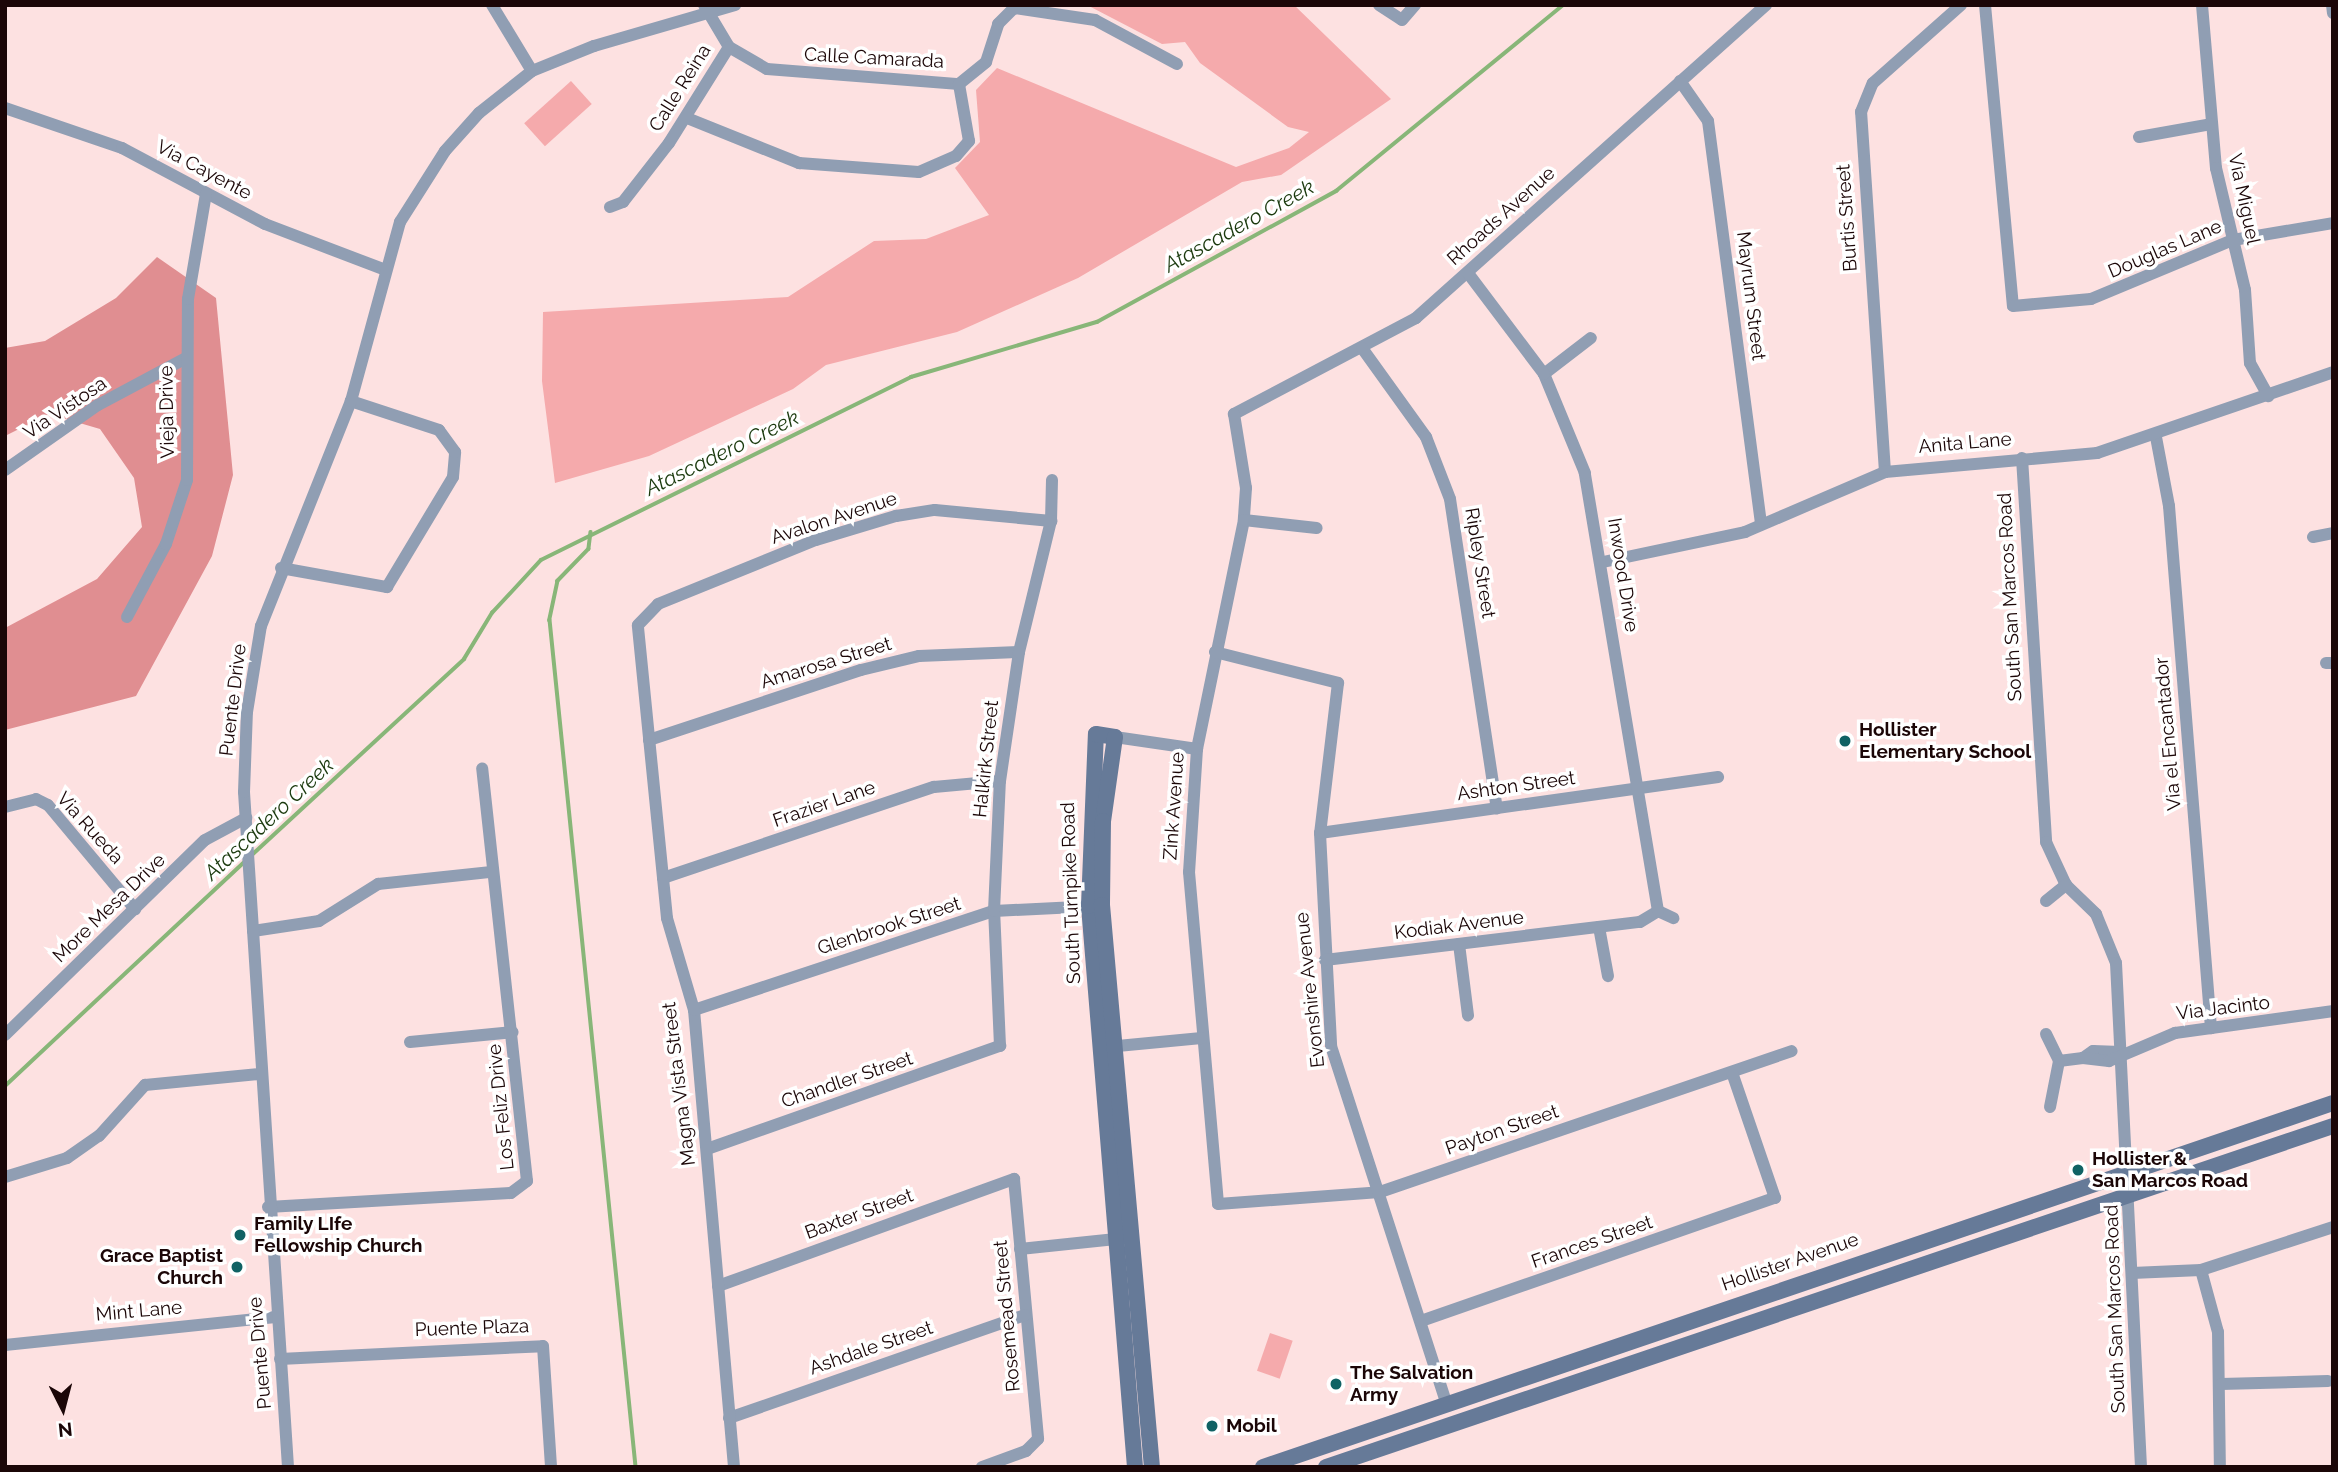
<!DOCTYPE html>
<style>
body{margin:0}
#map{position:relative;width:2338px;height:1472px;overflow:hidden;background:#fde1e1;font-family:Raleway,sans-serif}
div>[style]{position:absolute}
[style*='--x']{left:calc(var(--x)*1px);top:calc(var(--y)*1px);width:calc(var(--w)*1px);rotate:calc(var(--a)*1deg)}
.green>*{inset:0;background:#f5aaac;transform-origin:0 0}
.forest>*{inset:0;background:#e08e91}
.stream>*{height:3.5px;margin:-1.75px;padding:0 1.75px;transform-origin:1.75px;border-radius:1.75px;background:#88b678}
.street>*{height:12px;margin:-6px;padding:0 6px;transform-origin:6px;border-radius:6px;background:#909eb3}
.secondary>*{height:16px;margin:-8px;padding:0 8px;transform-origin:8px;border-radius:8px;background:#667a98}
.dots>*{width:19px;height:19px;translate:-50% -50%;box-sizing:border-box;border:4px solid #fff;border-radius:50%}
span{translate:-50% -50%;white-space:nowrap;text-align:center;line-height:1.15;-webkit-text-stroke:7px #fff;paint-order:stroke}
.street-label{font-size:19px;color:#1b0607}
.poi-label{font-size:19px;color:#1b0607;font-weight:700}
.left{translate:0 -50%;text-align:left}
.right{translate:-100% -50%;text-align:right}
.water-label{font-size:21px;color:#1a390d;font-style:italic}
.frame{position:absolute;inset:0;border:7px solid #1b0607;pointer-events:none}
.north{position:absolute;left:28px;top:1374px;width:70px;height:70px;-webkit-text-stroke:5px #fff;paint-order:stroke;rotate:174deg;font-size:19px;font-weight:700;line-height:28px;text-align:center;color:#1b0607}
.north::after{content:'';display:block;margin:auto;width:24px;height:32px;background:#1b0607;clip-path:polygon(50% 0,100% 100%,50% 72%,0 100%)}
</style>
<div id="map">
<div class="green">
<i style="clip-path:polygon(1087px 5px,1294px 5px,1391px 99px,1281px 175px,1242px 182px,1078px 278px,957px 332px,826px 365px,793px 389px,649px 456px,555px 483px,542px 381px,543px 312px,788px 297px,874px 241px,926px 239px,989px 215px,955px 168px,980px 142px,976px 90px,997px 68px,1236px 167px,1289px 148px,1309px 132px,1288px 127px,1200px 63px,1185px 42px,1162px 44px)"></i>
<i style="left:571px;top:81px;width:31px;height:63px;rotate:48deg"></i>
<i style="left:1270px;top:1333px;width:24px;height:40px;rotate:19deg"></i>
</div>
<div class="forest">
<i style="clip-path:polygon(157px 257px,216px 298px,233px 475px,212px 556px,136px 696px,5px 730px,5px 628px,97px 579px,142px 527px,134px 478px,100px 429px,49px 414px,5px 436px,5px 348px,45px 341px,116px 298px)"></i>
</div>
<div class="stream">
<i style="--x:591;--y:532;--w:17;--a:97"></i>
<i style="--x:589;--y:549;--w:45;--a:134.1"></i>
<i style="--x:558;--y:581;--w:40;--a:102"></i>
<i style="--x:550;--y:620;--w:851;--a:84.2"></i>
<i style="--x:253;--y:854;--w:287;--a:-42.7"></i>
<i style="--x:464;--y:659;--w:54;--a:-58.7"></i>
<i style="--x:492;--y:613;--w:72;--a:-47.2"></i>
<i style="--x:541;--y:560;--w:413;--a:-26.3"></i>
<i style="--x:911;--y:377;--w:194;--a:-16.5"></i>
<i style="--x:1097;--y:322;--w:273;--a:-28.7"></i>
<i style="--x:1336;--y:191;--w:293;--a:-39.3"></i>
<i style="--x:5;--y:1086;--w:328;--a:-43.1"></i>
</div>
<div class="street">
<i style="--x:492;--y:5;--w:77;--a:58.8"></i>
<i style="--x:704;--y:5;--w:49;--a:59.2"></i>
<i style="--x:729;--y:47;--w:44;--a:30.1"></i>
<i style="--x:767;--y:69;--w:193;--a:4.5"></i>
<i style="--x:1379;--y:5;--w:27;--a:33"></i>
<i style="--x:1402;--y:20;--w:20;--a:-49"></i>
<i style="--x:1766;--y:5;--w:470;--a:138.2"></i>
<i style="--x:1416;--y:318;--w:206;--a:152.2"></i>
<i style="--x:1234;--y:414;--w:75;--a:80.8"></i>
<i style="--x:1246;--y:488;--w:32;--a:94"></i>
<i style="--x:1244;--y:520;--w:234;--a:101.6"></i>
<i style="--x:1197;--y:749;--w:123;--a:93.7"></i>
<i style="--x:1189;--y:872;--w:333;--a:85"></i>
<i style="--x:1218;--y:1204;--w:162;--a:-4.2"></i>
<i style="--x:1380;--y:1192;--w:435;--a:-18.9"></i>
<i style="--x:1985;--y:5;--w:302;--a:84.7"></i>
<i style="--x:2013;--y:306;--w:78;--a:-5.1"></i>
<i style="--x:2091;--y:299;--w:154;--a:-22.6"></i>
<i style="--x:2233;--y:240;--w:101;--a:-9.6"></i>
<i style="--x:2202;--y:5;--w:164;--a:85.1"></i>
<i style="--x:2216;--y:168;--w:125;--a:76.6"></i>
<i style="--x:2245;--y:290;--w:73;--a:86.1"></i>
<i style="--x:2250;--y:363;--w:38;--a:61"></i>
<i style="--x:2332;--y:5;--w:8;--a:83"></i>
<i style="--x:1680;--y:81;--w:49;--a:55"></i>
<i style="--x:1708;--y:121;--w:407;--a:82.5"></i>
<i style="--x:959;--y:84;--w:35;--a:-39"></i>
<i style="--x:986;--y:62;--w:40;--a:-72"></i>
<i style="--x:998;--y:24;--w:23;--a:-45"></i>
<i style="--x:1014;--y:8;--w:82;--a:8.4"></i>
<i style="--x:1095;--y:20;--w:93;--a:28.2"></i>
<i style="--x:5;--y:108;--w:124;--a:18.9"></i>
<i style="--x:122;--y:148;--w:162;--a:28"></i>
<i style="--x:265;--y:224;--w:126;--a:20.9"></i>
<i style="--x:687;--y:118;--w:121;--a:21.9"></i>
<i style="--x:799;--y:163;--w:120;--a:4.3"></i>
<i style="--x:919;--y:172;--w:40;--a:-23.4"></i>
<i style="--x:956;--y:156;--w:20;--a:-49"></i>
<i style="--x:969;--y:141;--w:58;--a:-100"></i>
<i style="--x:2139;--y:137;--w:73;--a:-10.2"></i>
<i style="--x:610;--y:207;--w:14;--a:-21"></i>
<i style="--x:623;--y:202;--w:75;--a:-52.1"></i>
<i style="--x:669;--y:143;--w:113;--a:-58"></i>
<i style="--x:1362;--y:348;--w:110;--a:54.3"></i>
<i style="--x:1426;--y:437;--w:66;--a:68.8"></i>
<i style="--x:1450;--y:499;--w:313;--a:81.4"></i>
<i style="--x:1544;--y:374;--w:59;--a:-37.5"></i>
<i style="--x:2156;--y:437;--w:70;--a:79.3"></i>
<i style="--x:2169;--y:506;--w:524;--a:85.4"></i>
<i style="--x:2022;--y:458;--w:385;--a:86.4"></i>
<i style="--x:2046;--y:842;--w:47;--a:65.1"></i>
<i style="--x:2066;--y:885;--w:42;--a:44"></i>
<i style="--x:2096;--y:914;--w:53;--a:67.8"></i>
<i style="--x:2116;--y:963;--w:505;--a:87.16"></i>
<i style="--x:5;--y:470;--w:113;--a:-35"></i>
<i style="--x:98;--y:405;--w:98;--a:-28.1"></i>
<i style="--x:1885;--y:472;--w:361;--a:-93.8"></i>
<i style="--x:1861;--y:112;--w:31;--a:-68"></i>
<i style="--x:1873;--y:83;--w:118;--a:-41.6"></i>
<i style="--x:1244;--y:520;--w:73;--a:6.3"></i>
<i style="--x:2313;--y:537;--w:20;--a:-11"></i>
<i style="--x:1603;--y:562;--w:145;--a:-11.9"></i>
<i style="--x:1745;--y:532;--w:152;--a:-23.2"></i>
<i style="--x:1885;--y:472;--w:213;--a:-5.1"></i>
<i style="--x:2097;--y:453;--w:250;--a:-18.9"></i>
<i style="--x:281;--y:568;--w:108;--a:10.2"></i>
<i style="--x:387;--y:587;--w:128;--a:-59"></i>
<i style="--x:453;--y:477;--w:25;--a:-85"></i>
<i style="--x:455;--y:452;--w:27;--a:-126"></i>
<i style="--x:439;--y:430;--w:93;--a:-161.8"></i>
<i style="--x:127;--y:617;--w:83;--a:-61.9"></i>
<i style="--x:166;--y:544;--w:67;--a:-71.8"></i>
<i style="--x:187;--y:480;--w:181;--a:-89.7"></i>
<i style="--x:188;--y:299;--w:107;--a:-80.3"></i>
<i style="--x:1215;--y:652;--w:127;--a:14.1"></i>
<i style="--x:1338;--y:683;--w:151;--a:96.8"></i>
<i style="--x:1320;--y:833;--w:213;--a:87"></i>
<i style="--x:1331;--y:1046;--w:374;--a:72.1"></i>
<i style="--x:2326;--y:663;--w:7;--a:0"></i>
<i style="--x:1115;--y:737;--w:83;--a:8.3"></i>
<i style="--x:649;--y:740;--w:223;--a:-18.3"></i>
<i style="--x:861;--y:670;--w:60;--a:-13.6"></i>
<i style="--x:919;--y:656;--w:100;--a:-2.3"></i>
<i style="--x:5;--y:807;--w:32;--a:-14"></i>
<i style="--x:36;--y:799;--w:13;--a:27"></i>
<i style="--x:48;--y:805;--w:136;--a:50.1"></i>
<i style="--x:1320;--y:833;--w:402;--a:-8"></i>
<i style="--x:663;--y:878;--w:286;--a:-18.6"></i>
<i style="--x:934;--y:787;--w:66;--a:-5.2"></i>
<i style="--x:2046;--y:901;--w:26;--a:-39"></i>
<i style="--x:1658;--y:911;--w:17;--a:25"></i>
<i style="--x:1599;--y:927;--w:50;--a:79.6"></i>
<i style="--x:253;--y:931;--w:67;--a:-8.6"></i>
<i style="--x:319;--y:921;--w:70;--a:-32.1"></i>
<i style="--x:378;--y:884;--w:114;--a:-6.1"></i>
<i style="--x:1459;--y:944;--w:72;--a:82.8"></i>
<i style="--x:1325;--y:960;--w:317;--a:-6.9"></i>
<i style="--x:1640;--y:922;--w:21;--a:-31"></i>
<i style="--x:1658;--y:911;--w:444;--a:-99.5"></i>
<i style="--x:1585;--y:473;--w:107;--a:-112.5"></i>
<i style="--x:1544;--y:374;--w:126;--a:-127"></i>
<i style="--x:694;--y:1010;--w:316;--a:-18.3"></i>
<i style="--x:994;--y:911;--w:103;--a:-2.8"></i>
<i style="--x:2046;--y:1034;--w:30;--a:64"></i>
<i style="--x:2059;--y:1061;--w:24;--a:-7"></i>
<i style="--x:5;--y:1035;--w:279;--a:-44.3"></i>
<i style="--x:205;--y:840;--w:47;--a:-28.2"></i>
<i style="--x:410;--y:1042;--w:103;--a:-5.5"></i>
<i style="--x:1107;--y:1047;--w:95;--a:-5.4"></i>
<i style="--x:2120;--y:1052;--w:27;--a:-178"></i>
<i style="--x:2093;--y:1051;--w:12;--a:145"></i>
<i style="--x:2083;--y:1058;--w:26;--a:7"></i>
<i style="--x:2109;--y:1061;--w:72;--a:-23"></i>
<i style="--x:2175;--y:1033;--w:160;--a:-7.9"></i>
<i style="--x:2050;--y:1107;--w:47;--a:-78.9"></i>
<i style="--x:707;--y:1149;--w:311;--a:-19.4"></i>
<i style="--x:1000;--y:1046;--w:135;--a:-92.5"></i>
<i style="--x:994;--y:911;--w:130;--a:-87.4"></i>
<i style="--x:1000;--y:781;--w:130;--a:-81.6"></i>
<i style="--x:1019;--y:652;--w:135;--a:-76.3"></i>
<i style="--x:1051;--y:521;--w:41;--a:-88.6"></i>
<i style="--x:5;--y:1177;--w:65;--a:-17"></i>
<i style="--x:67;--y:1158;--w:39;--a:-35"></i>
<i style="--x:99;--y:1136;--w:69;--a:-48"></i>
<i style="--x:145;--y:1085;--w:115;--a:-5.5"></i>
<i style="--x:268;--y:1207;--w:243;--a:-3.3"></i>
<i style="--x:511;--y:1193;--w:20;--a:-37"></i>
<i style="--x:527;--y:1181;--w:415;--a:-96.2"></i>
<i style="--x:1020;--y:1249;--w:106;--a:-6"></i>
<i style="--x:2201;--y:1270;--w:64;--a:74.7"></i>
<i style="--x:2218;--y:1332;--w:135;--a:89.2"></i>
<i style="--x:2132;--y:1273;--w:69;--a:-2.5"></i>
<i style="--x:2201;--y:1270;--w:139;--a:-18"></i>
<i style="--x:718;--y:1286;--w:315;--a:-19.9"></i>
<i style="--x:1014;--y:1179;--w:261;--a:84.7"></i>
<i style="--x:1038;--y:1439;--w:17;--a:135"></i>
<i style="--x:1026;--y:1451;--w:47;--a:160"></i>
<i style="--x:1421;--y:1321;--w:375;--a:-19.2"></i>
<i style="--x:1775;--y:1198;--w:130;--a:-108.9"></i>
<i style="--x:5;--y:1345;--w:272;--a:-5.9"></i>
<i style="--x:280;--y:1359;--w:263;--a:-2.8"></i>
<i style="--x:543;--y:1346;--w:121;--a:86.2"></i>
<i style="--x:2221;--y:1384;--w:107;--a:-1.6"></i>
<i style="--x:729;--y:1418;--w:313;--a:-19.2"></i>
<i style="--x:288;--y:1467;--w:676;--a:-93.73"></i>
<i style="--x:244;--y:792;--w:80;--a:-87.9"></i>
<i style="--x:247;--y:712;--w:87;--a:-80.8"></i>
<i style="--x:261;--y:626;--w:242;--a:-68.2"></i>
<i style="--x:351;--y:401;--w:186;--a:-74.7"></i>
<i style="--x:400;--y:222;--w:84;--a:-57.6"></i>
<i style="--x:445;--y:151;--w:51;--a:-48.2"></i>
<i style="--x:479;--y:113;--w:68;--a:-38.4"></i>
<i style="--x:532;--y:71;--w:67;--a:-22"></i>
<i style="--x:594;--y:46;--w:147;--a:-16.2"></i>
<i style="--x:734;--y:1467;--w:459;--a:-95"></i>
<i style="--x:694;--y:1010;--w:96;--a:-106.4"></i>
<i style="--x:667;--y:918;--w:294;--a:-95.7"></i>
<i style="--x:638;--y:625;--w:29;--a:-46"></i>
<i style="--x:658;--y:604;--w:170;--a:-22.1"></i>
<i style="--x:816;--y:540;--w:84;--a:-16.7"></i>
<i style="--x:896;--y:516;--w:39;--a:-9"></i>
<i style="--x:935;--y:510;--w:117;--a:5.4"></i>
</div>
<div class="secondary">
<i style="--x:1135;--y:1467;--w:563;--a:-94.69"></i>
<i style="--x:1089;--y:906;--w:172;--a:-87.7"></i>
<i style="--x:1096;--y:734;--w:19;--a:9"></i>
<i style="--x:1115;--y:737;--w:85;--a:98.1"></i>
<i style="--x:1103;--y:821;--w:84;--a:90.7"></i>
<i style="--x:1102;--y:905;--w:564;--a:84.92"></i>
<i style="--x:1263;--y:1467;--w:1130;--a:-18.79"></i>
<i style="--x:1326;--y:1467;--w:1063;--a:-18.71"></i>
</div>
<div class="dots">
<i style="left:1845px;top:741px;background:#106264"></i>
<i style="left:2078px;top:1170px;background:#106264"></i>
<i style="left:240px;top:1235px;background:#106264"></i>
<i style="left:237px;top:1267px;background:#106264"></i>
<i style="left:1336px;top:1384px;background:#106264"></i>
<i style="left:1212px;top:1426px;background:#106264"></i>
</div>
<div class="street-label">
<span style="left:874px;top:58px;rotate:3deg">Calle Camarada</span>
<span style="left:680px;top:88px;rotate:-58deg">Calle Reina</span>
<span style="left:204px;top:170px;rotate:28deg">Via Cayente</span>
<span style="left:2244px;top:199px;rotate:78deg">Via Miguel</span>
<span style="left:1501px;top:216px;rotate:-42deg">Rhoads Avenue</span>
<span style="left:1847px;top:218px;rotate:-94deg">Burtis Street</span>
<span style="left:2165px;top:249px;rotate:-23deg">Douglas Lane</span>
<span style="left:1751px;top:296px;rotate:83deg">Mayrum Street</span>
<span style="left:65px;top:408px;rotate:-34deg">Via Vistosa</span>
<span style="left:167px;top:412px;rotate:-91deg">Vieja Drive</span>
<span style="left:1965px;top:443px;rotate:-5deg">Anita Lane</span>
<span style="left:834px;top:518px;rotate:-18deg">Avalon Avenue</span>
<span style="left:1480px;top:563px;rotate:81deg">Ripley Street</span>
<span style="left:1623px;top:575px;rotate:81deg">Inwood Drive</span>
<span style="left:2010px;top:597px;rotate:-93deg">South San Marcos Road</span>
<span style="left:826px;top:663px;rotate:-17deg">Amarosa Street</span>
<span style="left:233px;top:700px;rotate:-83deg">Puente Drive</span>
<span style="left:2168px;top:734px;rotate:-95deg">Via el Encantador</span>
<span style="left:986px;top:759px;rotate:-84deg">Halkirk Street</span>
<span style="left:1516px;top:786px;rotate:-8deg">Ashton Street</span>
<span style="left:824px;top:804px;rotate:-19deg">Frazier Lane</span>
<span style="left:1174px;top:806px;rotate:-86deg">Zink Avenue</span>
<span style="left:90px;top:828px;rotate:48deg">Via Rueda</span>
<span style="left:1071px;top:893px;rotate:-92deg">South Turnpike Road</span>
<span style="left:109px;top:908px;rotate:-44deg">More Mesa Drive</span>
<span style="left:1459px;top:925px;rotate:-7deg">Kodiak Avenue</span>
<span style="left:889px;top:926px;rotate:-18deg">Glenbrook Street</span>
<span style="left:1310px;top:990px;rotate:-96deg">Evonshire Avenue</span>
<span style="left:2223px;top:1008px;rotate:-7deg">Via Jacinto</span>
<span style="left:847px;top:1080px;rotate:-19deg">Chandler Street</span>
<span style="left:679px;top:1084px;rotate:-97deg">Magna Vista Street</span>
<span style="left:501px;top:1107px;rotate:-96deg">Los Feliz Drive</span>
<span style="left:1502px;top:1130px;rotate:-19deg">Payton Street</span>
<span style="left:859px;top:1214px;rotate:-20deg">Baxter Street</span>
<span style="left:1592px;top:1242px;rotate:-19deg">Frances Street</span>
<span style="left:1790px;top:1262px;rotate:-19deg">Hollister Avenue</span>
<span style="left:2115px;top:1309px;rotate:-92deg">South San Marcos Road</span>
<span style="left:139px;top:1311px;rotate:-5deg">Mint Lane</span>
<span style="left:1007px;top:1316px;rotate:-95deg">Rosemead Street</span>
<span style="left:472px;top:1328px;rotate:-2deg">Puente Plaza</span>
<span style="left:871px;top:1348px;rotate:-19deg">Ashdale Street</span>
<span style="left:260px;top:1353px;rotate:-95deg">Puente Drive</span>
</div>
<div class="poi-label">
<span class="left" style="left:1859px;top:741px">Hollister<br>Elementary School</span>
<span class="left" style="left:2092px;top:1170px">Hollister &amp;<br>San Marcos Road</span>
<span class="left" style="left:254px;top:1235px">Family LIfe<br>Fellowship Church</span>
<span class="right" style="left:223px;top:1267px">Grace Baptist<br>Church</span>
<span class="left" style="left:1350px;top:1384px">The Salvation<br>Army</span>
<span class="left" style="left:1226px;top:1426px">Mobil</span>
</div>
<div class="water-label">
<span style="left:1239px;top:226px;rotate:-29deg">Atascadero Creek</span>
<span style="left:722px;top:453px;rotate:-26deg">Atascadero Creek</span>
<span style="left:269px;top:819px;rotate:-43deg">Atascadero Creek</span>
</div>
<div class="frame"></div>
<div class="north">N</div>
</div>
